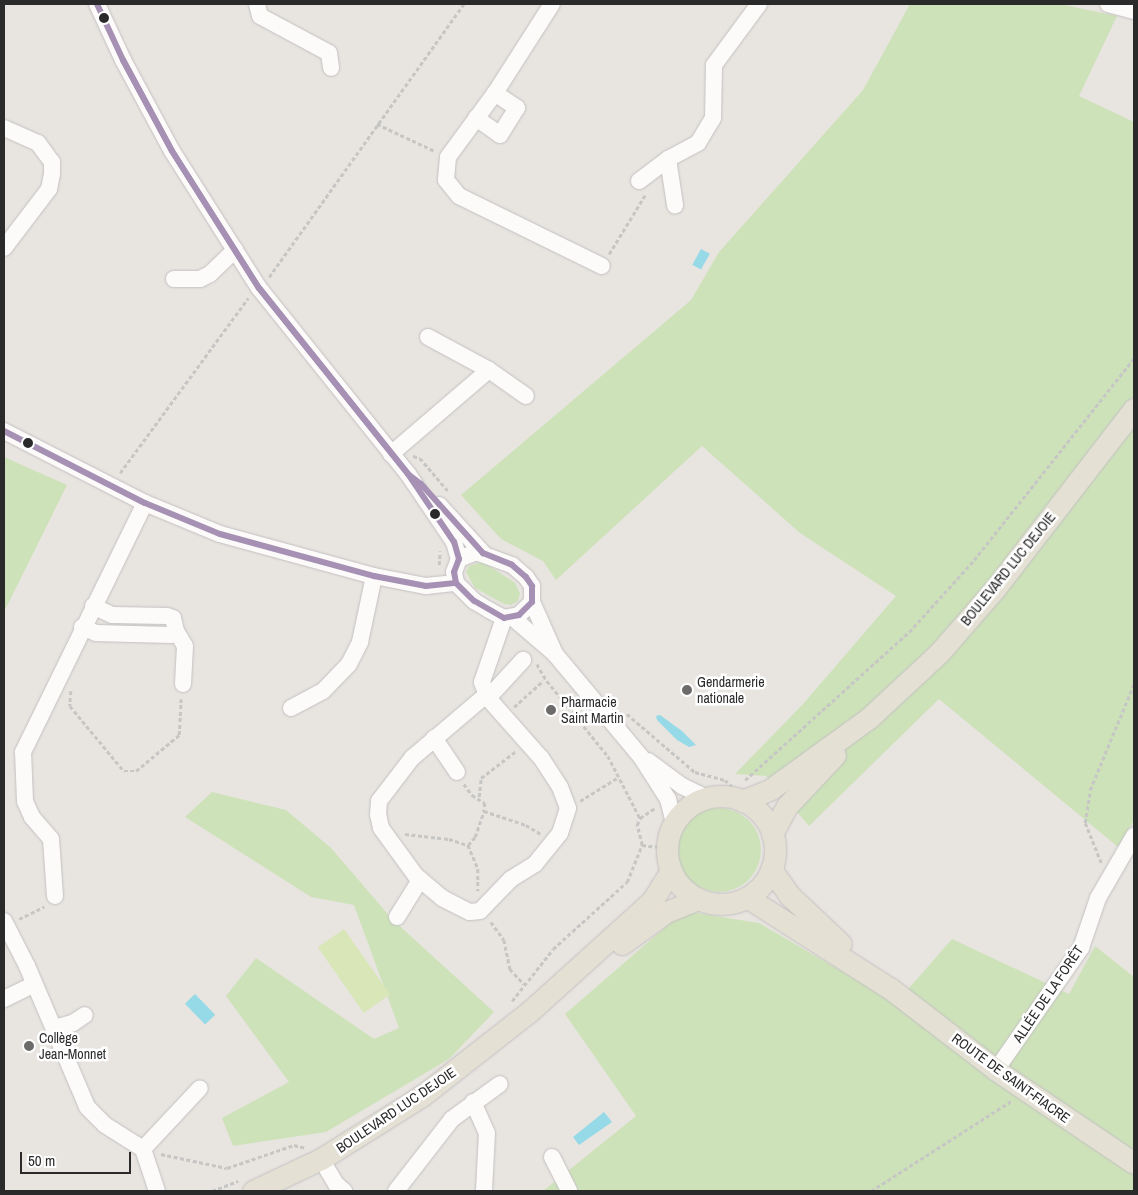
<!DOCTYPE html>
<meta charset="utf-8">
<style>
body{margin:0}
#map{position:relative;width:1138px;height:1195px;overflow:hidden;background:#e8e4e0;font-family:"Archivo Narrow",sans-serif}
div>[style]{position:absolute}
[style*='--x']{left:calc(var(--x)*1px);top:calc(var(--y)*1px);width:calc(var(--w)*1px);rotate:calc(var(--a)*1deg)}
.green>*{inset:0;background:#cee2ba}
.round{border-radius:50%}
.pitch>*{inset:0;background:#d9e6b8;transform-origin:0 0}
.water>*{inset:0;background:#96dae7;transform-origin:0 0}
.path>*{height:2.5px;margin-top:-1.25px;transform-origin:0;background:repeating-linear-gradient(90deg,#c6c6c5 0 4px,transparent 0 6.5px)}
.roads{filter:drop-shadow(0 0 1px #c2c1c1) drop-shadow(0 0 1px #c2c1c1)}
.minor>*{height:16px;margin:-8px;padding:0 8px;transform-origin:8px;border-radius:8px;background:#fcfbfa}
.major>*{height:21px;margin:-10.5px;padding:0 10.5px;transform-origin:10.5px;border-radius:10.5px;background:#e5e0d4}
.major>.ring{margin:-10.5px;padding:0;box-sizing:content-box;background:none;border:21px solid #e5e0d4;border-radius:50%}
.bus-1>*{height:6px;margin:-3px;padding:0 3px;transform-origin:3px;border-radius:3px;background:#a691b5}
.dots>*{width:14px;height:14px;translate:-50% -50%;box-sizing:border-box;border:2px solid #fff;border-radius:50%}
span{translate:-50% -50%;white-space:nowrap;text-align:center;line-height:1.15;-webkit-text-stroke:5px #fff;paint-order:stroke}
.street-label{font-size:14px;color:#2a2a2a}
.poi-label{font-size:14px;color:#2a2a2a}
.left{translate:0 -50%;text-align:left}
.frame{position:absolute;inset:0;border:5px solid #2a2a2a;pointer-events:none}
.scale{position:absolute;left:20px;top:1152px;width:111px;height:22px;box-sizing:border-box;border:2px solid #2a2a2a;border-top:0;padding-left:6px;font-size:15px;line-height:18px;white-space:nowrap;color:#2a2a2a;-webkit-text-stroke:4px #fff;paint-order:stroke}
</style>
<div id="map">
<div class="green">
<i style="clip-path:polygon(910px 4px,1060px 4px,1117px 16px,1079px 96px,1134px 122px,1134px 820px,1118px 847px,939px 699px,809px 826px,766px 776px,735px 774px,803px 704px,896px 596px,800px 533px,702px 446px,556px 580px,543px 561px,501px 539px,461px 495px,691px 300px,719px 252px,863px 90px)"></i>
<i style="clip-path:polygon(4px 457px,67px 485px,4px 612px)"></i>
<i style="clip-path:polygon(478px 563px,485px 563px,515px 583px,520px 593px,518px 601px,511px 605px,504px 604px,475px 588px,466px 572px,469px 566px)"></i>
<i style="clip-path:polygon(212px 792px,286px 810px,331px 848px,392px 919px,494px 1012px,449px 1059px,326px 1132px,233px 1146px,222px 1118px,289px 1082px,226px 996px,256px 958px,374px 1039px,399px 1028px,354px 905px,311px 897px,185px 817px)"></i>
<i class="round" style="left:677px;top:808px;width:84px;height:84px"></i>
<i style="clip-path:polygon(684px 911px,759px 923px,896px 1003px,952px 939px,1069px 994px,1095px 946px,1134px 977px,1134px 1191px,543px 1191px,636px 1116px,565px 1014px)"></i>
</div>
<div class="pitch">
<i style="left:344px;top:929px;width:80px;height:32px;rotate:55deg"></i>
</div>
<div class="water">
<i style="left:701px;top:249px;width:10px;height:18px;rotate:29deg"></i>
<i style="clip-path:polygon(660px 715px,682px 731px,696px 745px,689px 747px,677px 740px,657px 720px,656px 716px)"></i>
<i style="left:195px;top:994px;width:29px;height:14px;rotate:46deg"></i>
<i style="clip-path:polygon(604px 1112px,612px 1122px,579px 1145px,573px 1137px)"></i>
</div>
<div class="path">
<i style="--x:377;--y:124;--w:64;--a:25"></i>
<i style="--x:609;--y:254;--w:69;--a:-58.6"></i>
<i style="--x:269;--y:277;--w:335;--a:-54.5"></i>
<i style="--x:413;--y:456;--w:7;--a:16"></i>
<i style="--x:420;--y:458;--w:45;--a:49.5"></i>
<i style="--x:120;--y:473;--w:217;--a:-53.8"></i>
<i style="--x:439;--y:565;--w:14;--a:-86"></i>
<i style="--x:537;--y:664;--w:20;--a:60"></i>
<i style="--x:547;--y:681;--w:97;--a:50.9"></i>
<i style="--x:608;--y:756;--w:70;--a:62.7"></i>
<i style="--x:71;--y:691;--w:15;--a:94"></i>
<i style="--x:70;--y:706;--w:85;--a:50.3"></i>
<i style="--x:124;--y:771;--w:12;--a:0"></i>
<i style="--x:136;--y:771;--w:56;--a:-39.9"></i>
<i style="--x:179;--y:735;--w:36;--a:-87"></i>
<i style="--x:514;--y:707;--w:39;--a:-42"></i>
<i style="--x:627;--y:714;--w:89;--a:40.5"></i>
<i style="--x:695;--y:772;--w:31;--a:15"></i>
<i style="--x:725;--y:780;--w:9;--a:41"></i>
<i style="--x:745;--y:780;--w:221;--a:-42.1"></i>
<i style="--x:909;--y:632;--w:97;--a:-47.9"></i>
<i style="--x:974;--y:560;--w:258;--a:-51.6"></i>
<i style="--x:464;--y:784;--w:14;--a:54"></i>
<i style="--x:472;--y:795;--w:15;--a:32"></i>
<i style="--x:485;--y:803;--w:8;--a:97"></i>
<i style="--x:484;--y:811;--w:44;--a:18.4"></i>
<i style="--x:526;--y:825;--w:17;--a:31"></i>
<i style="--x:479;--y:797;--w:19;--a:-84"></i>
<i style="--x:481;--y:778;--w:44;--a:-37.6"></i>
<i style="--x:580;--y:801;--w:44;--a:-31.9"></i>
<i style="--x:405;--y:834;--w:44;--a:6.5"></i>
<i style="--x:449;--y:839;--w:20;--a:18"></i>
<i style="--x:468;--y:845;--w:26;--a:67"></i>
<i style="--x:478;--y:869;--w:22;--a:90"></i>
<i style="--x:468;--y:845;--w:11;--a:-49"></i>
<i style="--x:475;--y:837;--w:28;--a:-71"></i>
<i style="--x:642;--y:845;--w:21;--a:-104"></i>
<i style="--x:637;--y:825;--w:8;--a:-67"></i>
<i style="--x:640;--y:818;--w:18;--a:-34"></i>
<i style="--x:1101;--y:863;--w:43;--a:-111.8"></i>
<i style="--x:1085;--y:823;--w:33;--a:-81"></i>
<i style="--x:1090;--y:790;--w:115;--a:-67.5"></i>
<i style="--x:19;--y:919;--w:28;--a:-26"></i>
<i style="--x:491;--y:922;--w:22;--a:54"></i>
<i style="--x:504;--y:940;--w:30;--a:78"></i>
<i style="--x:510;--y:969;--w:21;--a:47"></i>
<i style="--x:512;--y:1001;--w:66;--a:-51.7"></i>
<i style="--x:553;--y:949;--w:100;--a:-42.2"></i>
<i style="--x:627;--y:882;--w:40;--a:-68"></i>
<i style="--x:642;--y:845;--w:25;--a:7"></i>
<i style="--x:161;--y:1154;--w:67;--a:12"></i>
<i style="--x:227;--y:1168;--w:71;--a:-18.9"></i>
<i style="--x:294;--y:1145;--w:12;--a:14"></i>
<i style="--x:212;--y:1191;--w:28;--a:-21"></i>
<i style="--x:871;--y:1191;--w:166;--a:-32.7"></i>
</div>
<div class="roads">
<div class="minor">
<i style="--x:97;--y:4;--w:62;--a:65.1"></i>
<i style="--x:123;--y:60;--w:103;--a:61.7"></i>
<i style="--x:172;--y:151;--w:162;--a:57.6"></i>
<i style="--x:259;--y:288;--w:238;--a:51.3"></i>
<i style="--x:408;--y:474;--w:82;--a:55.9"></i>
<i style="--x:454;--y:542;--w:18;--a:74"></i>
<i style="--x:257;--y:4;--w:12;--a:76"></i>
<i style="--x:260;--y:16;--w:78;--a:28.2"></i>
<i style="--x:329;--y:53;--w:15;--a:82"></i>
<i style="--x:552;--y:4;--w:106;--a:122.6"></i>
<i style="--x:495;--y:93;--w:79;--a:126.3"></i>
<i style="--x:448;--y:157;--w:23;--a:95"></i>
<i style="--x:446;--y:180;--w:21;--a:51"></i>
<i style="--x:459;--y:196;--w:159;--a:26.1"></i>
<i style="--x:1108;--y:4;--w:27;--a:15"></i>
<i style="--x:476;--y:118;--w:29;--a:35"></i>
<i style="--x:500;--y:135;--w:32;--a:-58"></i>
<i style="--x:517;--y:108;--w:27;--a:-146"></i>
<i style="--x:4;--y:128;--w:37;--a:24"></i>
<i style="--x:38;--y:143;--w:24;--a:54"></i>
<i style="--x:52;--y:162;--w:12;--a:90"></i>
<i style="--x:52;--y:174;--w:15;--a:101"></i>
<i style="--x:49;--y:189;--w:74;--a:127.3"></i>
<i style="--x:668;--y:159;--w:47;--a:81.3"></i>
<i style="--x:639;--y:181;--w:36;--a:-37"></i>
<i style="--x:668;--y:159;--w:34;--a:-28"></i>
<i style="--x:698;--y:143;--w:29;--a:-59"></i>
<i style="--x:713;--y:118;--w:53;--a:-88.9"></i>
<i style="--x:714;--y:65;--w:76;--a:-53.6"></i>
<i style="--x:174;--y:279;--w:26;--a:0"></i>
<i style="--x:200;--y:279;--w:11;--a:-27"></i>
<i style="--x:210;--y:274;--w:35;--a:-44"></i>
<i style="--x:428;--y:337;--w:69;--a:28.4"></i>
<i style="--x:489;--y:370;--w:45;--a:35.1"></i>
<i style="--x:4;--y:431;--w:158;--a:27.1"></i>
<i style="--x:145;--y:503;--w:81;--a:22.5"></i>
<i style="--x:220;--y:534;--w:160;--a:15.3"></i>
<i style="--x:374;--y:576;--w:53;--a:10.9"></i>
<i style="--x:426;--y:586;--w:30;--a:-6"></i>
<i style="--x:391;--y:454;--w:129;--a:-40.6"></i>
<i style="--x:439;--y:505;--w:65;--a:47.5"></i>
<i style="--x:476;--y:552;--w:38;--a:20"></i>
<i style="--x:512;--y:565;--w:18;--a:41"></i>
<i style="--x:526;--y:577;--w:11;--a:56"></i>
<i style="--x:532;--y:586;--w:16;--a:90"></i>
<i style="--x:532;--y:602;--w:18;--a:135"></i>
<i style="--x:519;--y:615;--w:15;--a:169"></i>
<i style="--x:504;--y:618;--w:17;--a:-152"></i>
<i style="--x:489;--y:610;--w:17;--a:-149"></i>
<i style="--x:474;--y:601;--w:25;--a:-135"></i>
<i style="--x:456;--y:583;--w:11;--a:-100"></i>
<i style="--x:454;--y:572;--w:14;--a:-69"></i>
<i style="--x:459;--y:559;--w:18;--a:-22"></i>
<i style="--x:532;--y:602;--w:57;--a:66.1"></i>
<i style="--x:513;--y:618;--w:55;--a:40.6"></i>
<i style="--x:555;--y:654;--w:134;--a:50.1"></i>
<i style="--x:641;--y:757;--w:50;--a:57.3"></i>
<i style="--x:668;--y:799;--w:25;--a:76"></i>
<i style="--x:82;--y:627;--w:15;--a:23"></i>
<i style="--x:96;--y:633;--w:74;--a:1.5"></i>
<i style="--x:170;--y:635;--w:7;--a:-34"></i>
<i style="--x:176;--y:631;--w:13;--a:-103"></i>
<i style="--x:173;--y:618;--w:6;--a:-162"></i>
<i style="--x:167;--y:616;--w:55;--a:-179"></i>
<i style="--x:112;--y:615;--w:21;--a:-155"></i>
<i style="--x:176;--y:631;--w:17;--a:59"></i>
<i style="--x:185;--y:646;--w:38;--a:93"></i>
<i style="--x:486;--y:695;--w:97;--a:139.6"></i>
<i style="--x:412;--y:758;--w:54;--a:127.5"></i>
<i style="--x:379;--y:801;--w:13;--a:94"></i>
<i style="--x:378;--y:814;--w:14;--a:78"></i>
<i style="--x:381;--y:828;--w:59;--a:53.9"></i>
<i style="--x:416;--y:876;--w:34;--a:40"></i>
<i style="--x:442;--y:898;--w:31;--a:27"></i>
<i style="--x:470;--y:912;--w:10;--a:-6"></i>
<i style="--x:480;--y:911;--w:45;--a:-45.9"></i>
<i style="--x:511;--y:879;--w:28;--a:-32"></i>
<i style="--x:535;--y:864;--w:40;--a:-51"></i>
<i style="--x:560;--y:833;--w:26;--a:-72"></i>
<i style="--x:568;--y:808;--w:22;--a:-111"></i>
<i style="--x:560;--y:787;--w:35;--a:-123"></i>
<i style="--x:541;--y:758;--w:80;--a:-131.5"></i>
<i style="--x:488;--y:698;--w:17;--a:-111"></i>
<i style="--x:482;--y:682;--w:68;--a:-71"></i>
<i style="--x:488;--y:698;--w:52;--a:-47.4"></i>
<i style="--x:291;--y:708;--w:36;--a:-28"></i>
<i style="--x:323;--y:691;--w:37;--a:-46"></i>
<i style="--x:349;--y:664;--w:25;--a:-63"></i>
<i style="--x:360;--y:642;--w:67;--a:-78"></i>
<i style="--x:434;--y:738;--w:41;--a:55.9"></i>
<i style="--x:648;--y:761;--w:42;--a:36.3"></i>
<i style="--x:682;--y:786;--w:28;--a:26"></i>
<i style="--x:55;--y:896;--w:57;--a:-94"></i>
<i style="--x:51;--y:839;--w:29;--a:-131"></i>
<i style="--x:32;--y:817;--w:17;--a:-114"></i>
<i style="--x:25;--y:801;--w:49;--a:-92.3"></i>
<i style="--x:23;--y:752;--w:277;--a:-63.9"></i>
<i style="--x:397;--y:917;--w:44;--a:-58.1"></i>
<i style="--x:4;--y:921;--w:51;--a:62.9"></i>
<i style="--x:27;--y:966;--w:153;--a:66.9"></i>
<i style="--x:87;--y:1107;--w:25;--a:45"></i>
<i style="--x:105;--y:1125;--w:45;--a:32.3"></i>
<i style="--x:143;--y:1149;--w:44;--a:71.6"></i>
<i style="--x:4;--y:999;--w:34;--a:-26"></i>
<i style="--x:54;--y:1028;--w:20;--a:-15"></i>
<i style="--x:73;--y:1023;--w:14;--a:-34"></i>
<i style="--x:996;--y:1070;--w:149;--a:-55.1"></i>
<i style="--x:1081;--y:948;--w:53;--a:-71.2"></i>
<i style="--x:1098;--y:898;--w:72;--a:-59.9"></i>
<i style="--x:473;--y:1102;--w:34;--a:66"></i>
<i style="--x:487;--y:1133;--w:58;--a:93"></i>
<i style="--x:143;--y:1149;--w:83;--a:-46.9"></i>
<i style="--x:552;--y:1157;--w:38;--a:63"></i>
<i style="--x:321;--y:1159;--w:29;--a:59"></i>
<i style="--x:336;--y:1184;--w:11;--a:41"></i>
<i style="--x:396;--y:1191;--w:91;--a:-52.1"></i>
<i style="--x:452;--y:1119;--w:59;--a:-36.1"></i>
</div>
<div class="major">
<i class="ring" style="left:667px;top:796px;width:87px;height:87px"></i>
<i style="--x:742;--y:801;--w:31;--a:-22"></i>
<i style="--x:771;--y:789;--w:121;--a:-35.9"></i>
<i style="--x:869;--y:718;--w:96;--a:-42.9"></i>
<i style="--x:939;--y:653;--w:84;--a:-48.9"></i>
<i style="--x:994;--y:590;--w:229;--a:-52.3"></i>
<i style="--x:772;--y:834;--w:32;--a:-62"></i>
<i style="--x:787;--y:806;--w:70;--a:-46.7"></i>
<i style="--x:771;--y:869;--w:32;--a:55"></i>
<i style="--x:789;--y:895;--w:71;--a:43.3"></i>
<i style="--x:748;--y:898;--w:169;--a:32.5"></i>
<i style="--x:891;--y:989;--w:133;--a:37.6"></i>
<i style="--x:996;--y:1070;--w:166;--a:34"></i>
<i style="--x:622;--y:944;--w:54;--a:-36"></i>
<i style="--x:666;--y:912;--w:35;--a:-22"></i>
<i style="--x:253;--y:1191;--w:75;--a:-25.2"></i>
<i style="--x:321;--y:1159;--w:120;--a:-32.1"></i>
<i style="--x:423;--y:1095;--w:135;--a:-38.1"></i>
<i style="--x:529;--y:1012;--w:166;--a:-42.1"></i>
<i style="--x:652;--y:901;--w:36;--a:-58"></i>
</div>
</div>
<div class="bus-1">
<i style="--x:97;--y:4;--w:62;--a:65.1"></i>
<i style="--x:123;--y:60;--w:103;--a:61.7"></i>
<i style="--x:123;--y:60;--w:103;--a:61.7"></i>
<i style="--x:172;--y:151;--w:162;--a:57.6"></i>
<i style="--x:172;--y:151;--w:162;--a:57.6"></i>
<i style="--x:259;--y:288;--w:238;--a:51.3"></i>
<i style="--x:259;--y:288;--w:238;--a:51.3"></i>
<i style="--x:4;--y:431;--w:158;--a:27.1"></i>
<i style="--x:145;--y:503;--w:81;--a:22.5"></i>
<i style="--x:220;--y:534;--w:160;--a:15.3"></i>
<i style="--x:374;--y:576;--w:53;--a:10.9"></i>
<i style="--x:426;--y:586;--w:30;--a:-6"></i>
<i style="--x:408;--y:474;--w:16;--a:38"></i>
<i style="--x:421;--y:484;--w:93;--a:48.1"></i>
<i style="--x:483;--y:553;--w:31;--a:22"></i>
<i style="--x:512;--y:565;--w:18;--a:41"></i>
<i style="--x:526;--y:577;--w:11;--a:56"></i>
<i style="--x:532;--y:586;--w:16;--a:90"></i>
<i style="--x:532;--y:602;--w:18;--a:135"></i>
<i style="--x:519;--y:615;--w:15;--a:169"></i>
<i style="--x:504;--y:618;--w:34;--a:-150"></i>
<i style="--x:474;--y:601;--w:25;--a:-135"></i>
<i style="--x:456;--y:583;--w:11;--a:-100"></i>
<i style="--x:454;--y:572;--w:14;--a:-69"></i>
<i style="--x:459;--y:559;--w:18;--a:-106"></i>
<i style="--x:454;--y:542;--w:82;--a:-124.1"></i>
</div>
<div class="dots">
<i style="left:104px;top:18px;background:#2a2a2a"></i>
<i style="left:28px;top:443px;background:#2a2a2a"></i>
<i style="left:435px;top:514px;background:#2a2a2a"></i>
<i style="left:687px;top:690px;background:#6c6b6a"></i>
<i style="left:551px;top:710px;background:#6c6b6a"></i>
<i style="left:29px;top:1046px;background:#6c6b6a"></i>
</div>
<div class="street-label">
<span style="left:1008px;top:569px;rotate:-51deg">BOULEVARD LUC DEJOIE</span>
<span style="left:1048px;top:994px;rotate:-56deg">ALLÉE DE LA FORÊT</span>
<span style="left:1011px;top:1078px;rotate:36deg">ROUTE DE SAINT-FIACRE</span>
<span style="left:396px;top:1110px;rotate:-34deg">BOULEVARD LUC DEJOIE</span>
</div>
<div class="poi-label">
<span class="left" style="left:697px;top:690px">Gendarmerie<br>nationale</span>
<span class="left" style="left:561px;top:710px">Pharmacie<br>Saint Martin</span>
<span class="left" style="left:39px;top:1046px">Collège<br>Jean-Monnet</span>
</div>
<div class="frame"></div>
<div class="scale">50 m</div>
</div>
